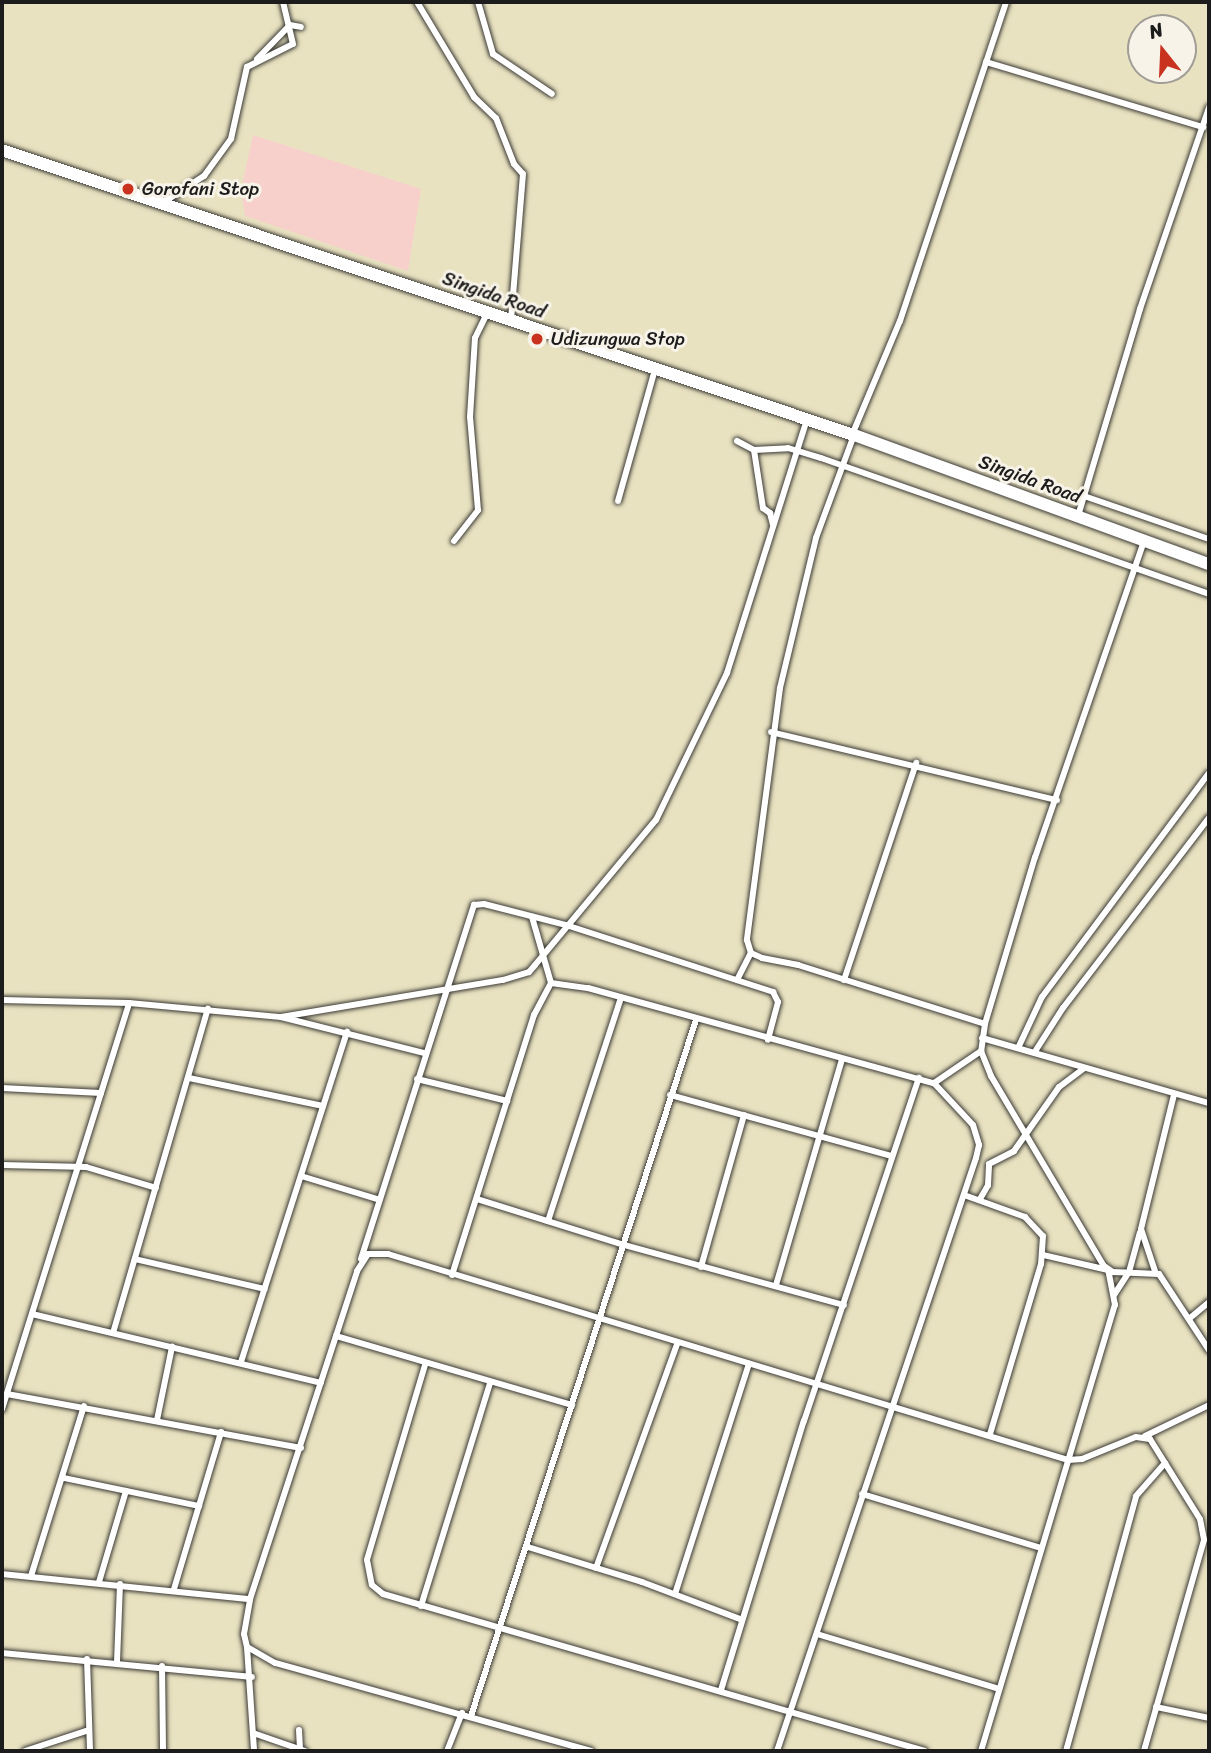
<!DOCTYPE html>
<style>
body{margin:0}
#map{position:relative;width:1211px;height:1753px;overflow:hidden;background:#e9e2c1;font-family:Sriracha,sans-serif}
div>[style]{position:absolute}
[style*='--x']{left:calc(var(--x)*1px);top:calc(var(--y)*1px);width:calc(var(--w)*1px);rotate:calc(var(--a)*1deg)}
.built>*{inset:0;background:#f7d0cc}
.roads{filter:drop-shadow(0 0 2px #3b3a35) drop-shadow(0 0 2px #3b3a35)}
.street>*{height:6px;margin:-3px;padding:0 3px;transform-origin:3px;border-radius:3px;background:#fff}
.highway>*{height:12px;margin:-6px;padding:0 6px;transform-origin:6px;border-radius:6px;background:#fff}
.dots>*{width:19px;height:19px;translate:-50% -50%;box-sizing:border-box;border:4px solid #f7f3e8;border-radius:50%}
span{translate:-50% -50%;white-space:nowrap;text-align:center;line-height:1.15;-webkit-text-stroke:6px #f7f3e8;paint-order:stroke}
.poi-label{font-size:19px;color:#1c1c1c}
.left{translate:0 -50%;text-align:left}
.street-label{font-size:19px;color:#1c1c1c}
.frame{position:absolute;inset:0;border:4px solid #1c1c1c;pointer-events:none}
.north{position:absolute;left:1127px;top:14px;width:70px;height:70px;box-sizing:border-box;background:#f7f3e8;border:2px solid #9f9d96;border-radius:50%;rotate:342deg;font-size:19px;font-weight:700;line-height:28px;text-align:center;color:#1c1c1c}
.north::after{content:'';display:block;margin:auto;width:24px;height:32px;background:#c8321e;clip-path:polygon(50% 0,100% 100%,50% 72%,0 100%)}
</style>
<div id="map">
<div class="built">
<i style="clip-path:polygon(253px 135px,421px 189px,408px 271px,245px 216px,241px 190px)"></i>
</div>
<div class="roads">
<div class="street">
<i style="--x:417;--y:2;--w:111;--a:59"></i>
<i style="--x:474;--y:97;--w:30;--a:44"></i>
<i style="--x:496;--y:118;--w:49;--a:68.6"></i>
<i style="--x:514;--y:164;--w:13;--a:48"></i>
<i style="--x:523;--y:174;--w:147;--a:94.7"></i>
<i style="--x:478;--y:2;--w:54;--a:73.9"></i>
<i style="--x:493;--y:54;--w:71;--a:34.1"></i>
<i style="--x:257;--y:59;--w:47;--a:-45.9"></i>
<i style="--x:290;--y:25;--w:11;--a:10"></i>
<i style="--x:986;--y:62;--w:227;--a:16.7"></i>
<i style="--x:164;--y:202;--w:48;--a:-33"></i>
<i style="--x:204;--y:176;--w:46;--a:-53.9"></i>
<i style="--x:231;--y:139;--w:74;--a:-77.5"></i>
<i style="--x:247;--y:67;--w:51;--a:-26.6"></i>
<i style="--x:293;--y:44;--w:43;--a:-103.4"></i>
<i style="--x:852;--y:435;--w:124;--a:-67.2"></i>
<i style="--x:900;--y:321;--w:336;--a:-71.6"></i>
<i style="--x:854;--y:435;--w:110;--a:110.3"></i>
<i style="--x:816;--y:538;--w:154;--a:103.5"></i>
<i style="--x:780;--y:688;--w:254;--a:97.5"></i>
<i style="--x:747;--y:940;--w:14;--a:73"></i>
<i style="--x:751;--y:953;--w:12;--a:24"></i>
<i style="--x:762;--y:958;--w:37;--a:11"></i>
<i style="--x:798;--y:965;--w:196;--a:17.5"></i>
<i style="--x:737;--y:441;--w:19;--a:28"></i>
<i style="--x:754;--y:450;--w:59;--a:81.2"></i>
<i style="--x:763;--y:508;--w:9;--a:36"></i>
<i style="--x:770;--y:513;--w:12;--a:76"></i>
<i style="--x:754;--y:450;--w:34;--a:-3"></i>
<i style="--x:788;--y:448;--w:34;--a:17"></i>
<i style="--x:821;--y:458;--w:411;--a:19.3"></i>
<i style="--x:1084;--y:496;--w:132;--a:19"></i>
<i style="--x:618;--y:501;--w:137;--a:-74.3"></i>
<i style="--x:1078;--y:516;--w:216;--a:-73.3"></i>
<i style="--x:1140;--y:309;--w:213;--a:-71.1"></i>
<i style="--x:454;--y:541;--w:39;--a:-52"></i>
<i style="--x:478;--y:510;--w:93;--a:-94.9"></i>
<i style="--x:470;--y:417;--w:79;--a:-86.4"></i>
<i style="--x:475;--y:338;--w:28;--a:-64"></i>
<i style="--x:1144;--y:541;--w:334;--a:109"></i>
<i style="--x:1035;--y:857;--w:174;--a:106.7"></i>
<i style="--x:985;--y:1024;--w:27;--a:98"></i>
<i style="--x:981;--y:1051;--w:27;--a:68"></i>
<i style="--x:991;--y:1076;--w:221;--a:59.3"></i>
<i style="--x:1104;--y:1266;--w:11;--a:34"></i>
<i style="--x:1113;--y:1272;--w:46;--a:2.5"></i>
<i style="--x:1159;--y:1274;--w:91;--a:56.7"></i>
<i style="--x:771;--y:732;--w:294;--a:13.4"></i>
<i style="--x:532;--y:917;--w:69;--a:73.9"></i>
<i style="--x:737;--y:980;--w:30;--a:-63"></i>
<i style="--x:844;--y:980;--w:229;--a:-71.6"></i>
<i style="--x:2;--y:1000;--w:127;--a:1.4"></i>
<i style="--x:129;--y:1003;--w:153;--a:5.3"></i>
<i style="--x:281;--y:1017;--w:147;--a:14.1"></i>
<i style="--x:281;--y:1017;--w:225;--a:-9.5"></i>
<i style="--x:503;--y:980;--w:27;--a:-17"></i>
<i style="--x:529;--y:972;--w:9;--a:-49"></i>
<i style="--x:535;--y:965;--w:189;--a:-50.2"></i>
<i style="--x:656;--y:820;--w:163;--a:-64.2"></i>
<i style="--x:727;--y:673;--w:265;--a:-72.5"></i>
<i style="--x:982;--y:1038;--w:236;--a:16"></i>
<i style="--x:1019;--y:1046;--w:54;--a:-64.9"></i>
<i style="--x:1042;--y:997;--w:279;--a:-53.3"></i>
<i style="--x:1036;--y:1050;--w:50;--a:-57.3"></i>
<i style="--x:1063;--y:1008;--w:240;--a:-52.5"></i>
<i style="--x:189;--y:1078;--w:137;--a:11.8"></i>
<i style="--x:417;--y:1079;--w:93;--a:13.7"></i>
<i style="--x:934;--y:1083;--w:57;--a:-34.2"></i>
<i style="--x:2;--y:1088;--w:99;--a:2.9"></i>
<i style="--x:670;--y:1095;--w:230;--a:15.4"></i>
<i style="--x:2;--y:1165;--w:84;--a:1.4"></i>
<i style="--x:86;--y:1167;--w:73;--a:16.7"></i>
<i style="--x:301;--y:1176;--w:79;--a:16.8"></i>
<i style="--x:964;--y:1195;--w:65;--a:19.8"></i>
<i style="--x:1025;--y:1217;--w:26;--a:47"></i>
<i style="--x:1043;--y:1236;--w:28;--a:94"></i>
<i style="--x:1041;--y:1264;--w:177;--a:106.7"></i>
<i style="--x:477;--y:1199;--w:154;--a:17.4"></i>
<i style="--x:624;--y:1245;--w:228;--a:15.3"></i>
<i style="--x:980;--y:1199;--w:16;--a:-60"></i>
<i style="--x:988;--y:1185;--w:21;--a:-87"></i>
<i style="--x:989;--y:1164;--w:28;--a:-27"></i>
<i style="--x:1014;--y:1151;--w:78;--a:-54.9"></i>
<i style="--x:1059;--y:1087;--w:31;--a:-37"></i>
<i style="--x:548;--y:1221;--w:235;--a:-71.9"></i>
<i style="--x:135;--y:1259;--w:133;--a:13"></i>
<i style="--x:361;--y:1259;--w:372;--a:-72.3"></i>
<i style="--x:474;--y:905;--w:10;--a:-6"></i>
<i style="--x:484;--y:904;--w:85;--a:14.4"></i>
<i style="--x:566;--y:925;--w:218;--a:17.9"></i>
<i style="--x:773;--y:992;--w:11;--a:63"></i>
<i style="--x:778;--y:1002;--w:39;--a:105"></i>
<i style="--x:701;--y:1267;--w:158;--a:-74.2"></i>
<i style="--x:1155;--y:1271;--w:44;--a:-108.4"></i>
<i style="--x:1141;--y:1229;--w:138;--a:-76.2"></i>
<i style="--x:452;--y:1275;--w:273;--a:-72.5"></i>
<i style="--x:534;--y:1015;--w:36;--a:-62"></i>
<i style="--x:551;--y:983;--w:37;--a:8"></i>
<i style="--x:588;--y:988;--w:359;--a:15.4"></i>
<i style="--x:934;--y:1083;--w:57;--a:47.1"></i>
<i style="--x:973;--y:1125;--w:21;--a:73"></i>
<i style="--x:979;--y:1145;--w:13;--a:103"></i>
<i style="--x:976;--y:1158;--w:625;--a:108.55"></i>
<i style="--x:776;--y:1285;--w:234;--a:-73.7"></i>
<i style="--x:1114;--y:1295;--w:27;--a:-57"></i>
<i style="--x:1129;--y:1272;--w:41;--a:-74.6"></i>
<i style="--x:32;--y:1314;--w:297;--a:13.4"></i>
<i style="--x:1190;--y:1318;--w:25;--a:-40"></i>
<i style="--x:113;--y:1333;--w:338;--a:-73.7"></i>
<i style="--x:336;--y:1336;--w:246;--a:16.3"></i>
<i style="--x:241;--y:1362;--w:347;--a:-72.2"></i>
<i style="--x:425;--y:1365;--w:203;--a:106.6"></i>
<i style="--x:367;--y:1560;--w:25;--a:79"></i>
<i style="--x:372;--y:1585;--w:14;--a:39"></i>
<i style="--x:383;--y:1594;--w:564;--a:16.15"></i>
<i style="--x:7;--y:1394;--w:299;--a:10.4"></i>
<i style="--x:2;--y:1409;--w:425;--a:-72.6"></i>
<i style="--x:157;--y:1420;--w:75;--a:-78.4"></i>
<i style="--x:1145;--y:1436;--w:71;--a:-25.8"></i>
<i style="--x:64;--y:1478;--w:138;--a:11.7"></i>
<i style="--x:862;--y:1494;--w:187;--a:16.8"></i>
<i style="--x:528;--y:1547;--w:119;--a:17.1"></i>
<i style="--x:642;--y:1582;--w:105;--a:20.7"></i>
<i style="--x:596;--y:1568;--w:238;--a:-70.1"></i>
<i style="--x:2;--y:1574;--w:249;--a:5.8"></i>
<i style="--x:31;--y:1576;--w:178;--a:-72.7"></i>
<i style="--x:99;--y:1582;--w:95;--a:-73.5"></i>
<i style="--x:174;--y:1589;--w:164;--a:-73.3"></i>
<i style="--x:675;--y:1594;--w:242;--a:-72.2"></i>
<i style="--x:421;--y:1606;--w:233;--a:-72.8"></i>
<i style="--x:817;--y:1634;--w:190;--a:16.8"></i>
<i style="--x:247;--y:1647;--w:104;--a:86.1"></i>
<i style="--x:2;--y:1653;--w:251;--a:5.5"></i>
<i style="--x:87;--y:1659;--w:92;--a:88.1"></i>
<i style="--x:117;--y:1662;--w:78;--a:-87.8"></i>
<i style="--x:162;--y:1666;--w:85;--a:89.3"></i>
<i style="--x:721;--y:1690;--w:282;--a:-72.9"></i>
<i style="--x:804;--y:1421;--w:362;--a:-71.5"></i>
<i style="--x:1156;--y:1707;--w:54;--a:11.7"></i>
<i style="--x:471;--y:1716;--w:731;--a:-72.09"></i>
<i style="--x:299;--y:1730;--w:21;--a:87"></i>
<i style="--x:253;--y:1733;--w:55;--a:19.1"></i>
<i style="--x:25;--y:1751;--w:67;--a:-18.2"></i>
<i style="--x:447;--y:1751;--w:41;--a:-68.5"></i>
<i style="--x:591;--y:1751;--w:328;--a:-164.4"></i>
<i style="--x:275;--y:1663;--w:32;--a:-150"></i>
<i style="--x:247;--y:1647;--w:13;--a:-103"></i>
<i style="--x:244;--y:1634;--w:36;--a:-80"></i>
<i style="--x:250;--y:1599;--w:345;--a:-71.9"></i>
<i style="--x:357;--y:1271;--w:20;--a:-57"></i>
<i style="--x:368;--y:1254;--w:20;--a:0"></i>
<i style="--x:388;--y:1254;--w:711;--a:16.85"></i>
<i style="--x:1068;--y:1460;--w:14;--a:-4"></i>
<i style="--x:1082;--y:1459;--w:58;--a:-22.2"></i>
<i style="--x:1136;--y:1437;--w:14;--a:8"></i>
<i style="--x:1150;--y:1439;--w:94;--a:58"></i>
<i style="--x:1200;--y:1519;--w:21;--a:79"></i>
<i style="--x:1204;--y:1540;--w:219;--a:105.9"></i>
<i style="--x:981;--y:1751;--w:466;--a:-73.3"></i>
<i style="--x:1115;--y:1305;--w:36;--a:-101"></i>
<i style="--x:1108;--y:1270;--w:67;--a:-167"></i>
<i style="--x:1066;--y:1751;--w:264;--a:-74.6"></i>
<i style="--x:1136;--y:1496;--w:44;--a:-48.7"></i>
</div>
<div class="highway">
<i style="--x:2;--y:150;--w:898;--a:18.5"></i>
<i style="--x:854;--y:435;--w:378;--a:20"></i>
</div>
</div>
<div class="dots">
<i style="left:128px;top:189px;background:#c8321e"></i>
<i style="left:537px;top:339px;background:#c8321e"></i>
</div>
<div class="poi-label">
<span class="left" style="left:142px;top:189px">Gorofani Stop</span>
<span class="left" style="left:551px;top:339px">Udizungwa Stop</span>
</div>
<div class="street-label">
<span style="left:494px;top:295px;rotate:19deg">Singida Road</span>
<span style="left:1030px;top:479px;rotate:20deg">Singida Road</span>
</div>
<div class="frame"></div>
<div class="north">N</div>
</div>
